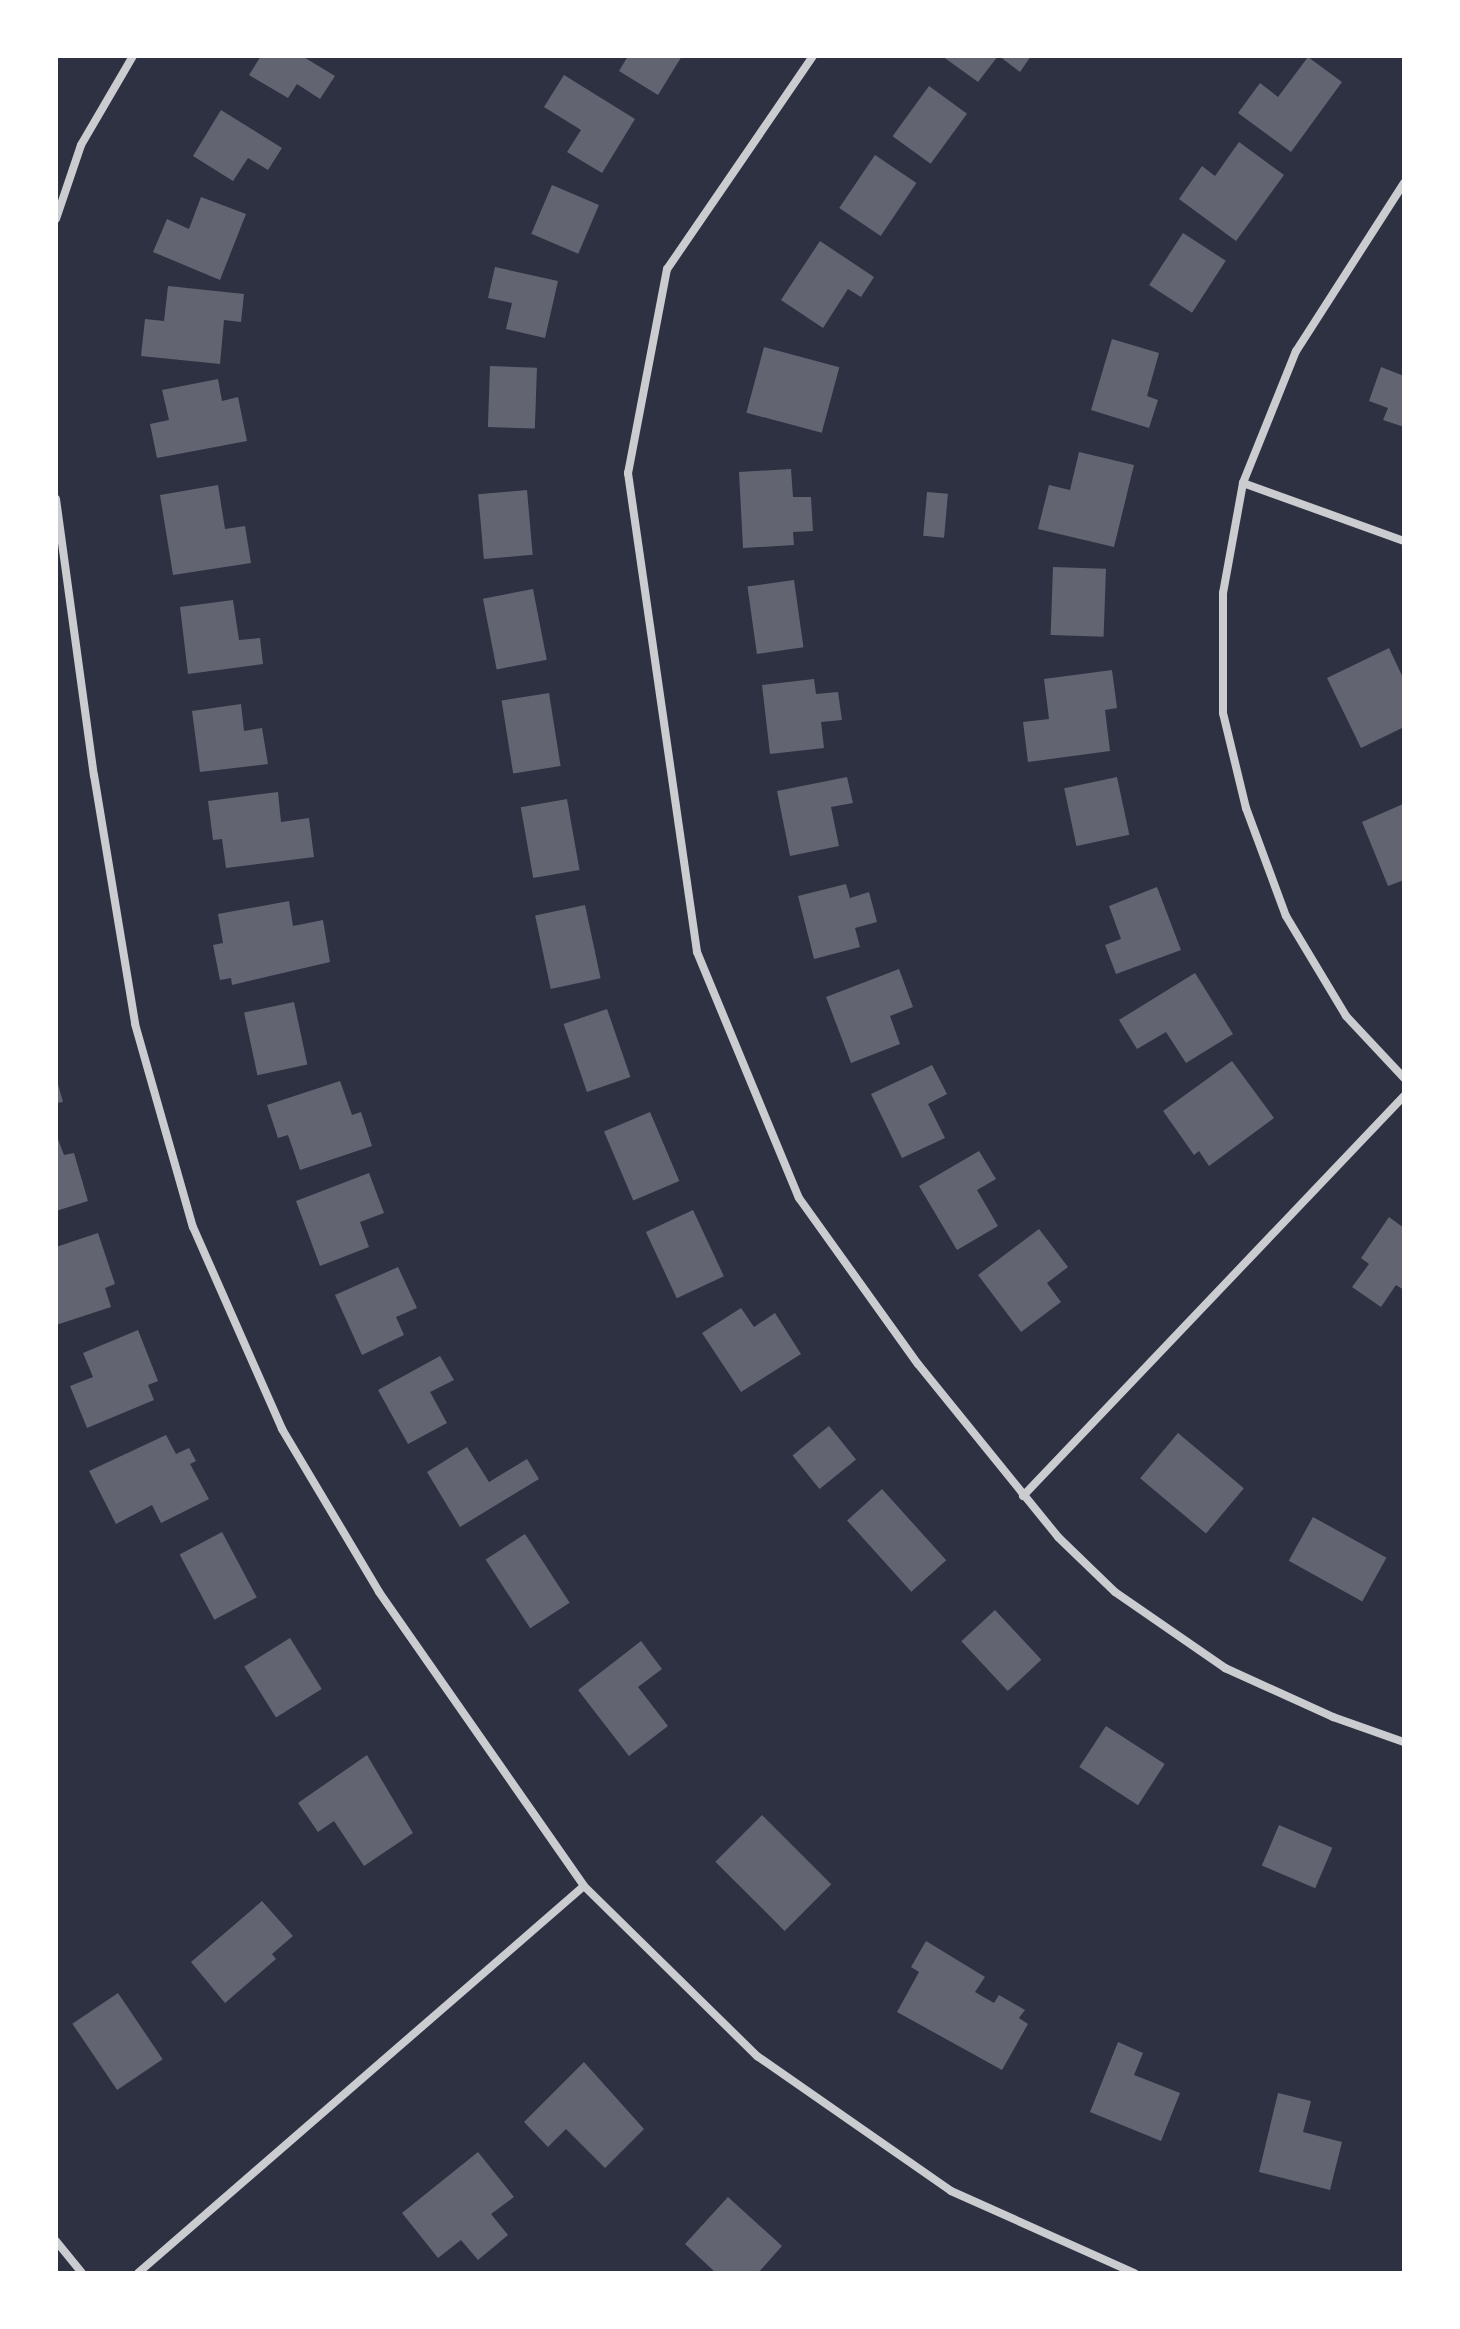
<!DOCTYPE html>
<style>
body{margin:0}
#map{position:relative;width:1460px;height:2329px;overflow:hidden;background:#2d3142;font-family:"Work Sans",sans-serif}
div>[style]{position:absolute}
[style*='--x']{left:calc(var(--x)*1px);top:calc(var(--y)*1px);width:calc(var(--w)*1px);rotate:calc(var(--a)*1deg)}
.building>*{inset:0;background:#626471;transform-origin:0 0}
.minor>*{height:8px;margin:-4px;padding:0 4px;transform-origin:4px;border-radius:4px;background:#caccd0}
span{translate:-50% -50%;white-space:nowrap;text-align:center;line-height:1.15;-webkit-text-stroke:8px #fff;paint-order:stroke}
.frame{position:absolute;inset:0;border:58px solid #fff;pointer-events:none}
</style>
<div id="map">
<div class="building">
<i style="clip-path:polygon(261px 56px,302px 56px,335px 76px,320px 99px,297px 84px,288px 98px,249px 75px)"></i>
<i style="clip-path:polygon(628px 56px,682px 56px,658px 95px,619px 71px)"></i>
<i style="clip-path:polygon(942px 56px,998px 56px,978px 82px)"></i>
<i style="clip-path:polygon(999px 56px,1031px 56px,1020px 72px)"></i>
<i style="clip-path:polygon(1308px 57px,1342px 82px,1291px 152px,1238px 113px,1260px 83px,1278px 97px)"></i>
<i style="clip-path:polygon(564px 75px,635px 119px,602px 173px,567px 152px,581px 130px,544px 107px)"></i>
<i style="left:929px;top:86px;width:47px;height:62px;rotate:36deg"></i>
<i style="clip-path:polygon(221px 110px,282px 148px,268px 170px,248px 158px,233px 181px,193px 156px)"></i>
<i style="clip-path:polygon(1239px 142px,1284px 175px,1236px 241px,1179px 199px,1202px 166px,1215px 176px)"></i>
<i style="left:875px;top:155px;width:50px;height:64px;rotate:34deg"></i>
<i style="left:552px;top:185px;width:51px;height:53px;rotate:23deg"></i>
<i style="clip-path:polygon(201px 197px,246px 214px,220px 280px,153px 252px,167px 219px,189px 229px)"></i>
<i style="left:1183px;top:233px;width:51px;height:62px;rotate:33deg"></i>
<i style="clip-path:polygon(820px 241px,874px 277px,861px 297px,848px 289px,823px 328px,781px 300px)"></i>
<i style="clip-path:polygon(495px 267px,558px 281px,545px 338px,506px 329px,512px 303px,488px 298px)"></i>
<i style="clip-path:polygon(168px 286px,244px 294px,241px 322px,224px 320px,220px 364px,141px 356px,145px 319px,164px 321px)"></i>
<i style="clip-path:polygon(1112px 339px,1159px 353px,1147px 396px,1158px 400px,1149px 428px,1091px 410px)"></i>
<i style="left:764px;top:347px;width:78px;height:68px;rotate:15deg"></i>
<i style="left:490px;top:366px;width:47px;height:61px;rotate:2deg"></i>
<i style="clip-path:polygon(1381px 367px,1404px 376px,1404px 427px,1383px 420px,1388px 408px,1369px 401px)"></i>
<i style="clip-path:polygon(218px 379px,222px 401px,238px 397px,247px 441px,157px 458px,150px 424px,169px 420px,162px 390px)"></i>
<i style="clip-path:polygon(1079px 452px,1134px 465px,1114px 547px,1038px 529px,1049px 485px,1070px 490px)"></i>
<i style="clip-path:polygon(791px 469px,793px 497px,811px 497px,813px 531px,793px 532px,794px 545px,743px 548px,739px 472px)"></i>
<i style="clip-path:polygon(218px 485px,225px 529px,245px 526px,251px 563px,173px 575px,160px 495px)"></i>
<i style="left:527px;top:490px;width:65px;height:49px;rotate:85deg"></i>
<i style="left:927px;top:492px;width:21px;height:44px;rotate:5deg"></i>
<i style="left:1053px;top:567px;width:53px;height:68px;rotate:2deg"></i>
<i style="left:794px;top:580px;width:68px;height:47px;rotate:82deg"></i>
<i style="left:533px;top:589px;width:72px;height:51px;rotate:79deg"></i>
<i style="clip-path:polygon(233px 600px,239px 640px,260px 638px,263px 664px,188px 674px,180px 607px)"></i>
<i style="clip-path:polygon(1389px 648px,1404px 680px,1404px 727px,1361px 748px,1327px 678px)"></i>
<i style="clip-path:polygon(1112px 670px,1117px 708px,1105px 710px,1110px 751px,1028px 762px,1023px 722px,1049px 719px,1044px 679px)"></i>
<i style="clip-path:polygon(814px 679px,816px 694px,838px 692px,842px 720px,821px 722px,824px 748px,770px 754px,762px 685px)"></i>
<i style="left:549px;top:693px;width:74px;height:48px;rotate:81deg"></i>
<i style="clip-path:polygon(241px 704px,244px 731px,262px 728px,268px 764px,200px 772px,192px 711px)"></i>
<i style="clip-path:polygon(847px 777px,853px 803px,831px 807px,839px 846px,790px 856px,777px 791px)"></i>
<i style="left:1117px;top:777px;width:59px;height:54px;rotate:78deg"></i>
<i style="clip-path:polygon(278px 792px,281px 822px,309px 818px,314px 857px,226px 868px,222px 839px,213px 840px,208px 801px)"></i>
<i style="left:567px;top:799px;width:72px;height:47px;rotate:80deg"></i>
<i style="clip-path:polygon(1403px 804px,1404px 880px,1388px 886px,1362px 822px)"></i>
<i style="clip-path:polygon(846px 884px,850px 898px,869px 892px,877px 922px,855px 928px,860px 947px,814px 959px,798px 896px)"></i>
<i style="clip-path:polygon(1157px 887px,1181px 950px,1116px 974px,1105px 945px,1121px 939px,1109px 906px)"></i>
<i style="clip-path:polygon(289px 901px,293px 926px,323px 920px,330px 962px,232px 985px,231px 978px,220px 980px,213px 945px,223px 943px,218px 914px)"></i>
<i style="left:585px;top:905px;width:75px;height:51px;rotate:78deg"></i>
<i style="clip-path:polygon(899px 969px,913px 1007px,890px 1016px,900px 1044px,851px 1063px,826px 997px)"></i>
<i style="clip-path:polygon(1195px 973px,1233px 1034px,1186px 1063px,1166px 1032px,1137px 1049px,1119px 1020px)"></i>
<i style="left:294px;top:1002px;width:64px;height:51px;rotate:78deg"></i>
<i style="left:607px;top:1009px;width:72px;height:46px;rotate:71deg"></i>
<i style="clip-path:polygon(1232px 1061px,1274px 1118px,1209px 1166px,1199px 1151px,1194px 1155px,1163px 1111px)"></i>
<i style="clip-path:polygon(932px 1065px,947px 1094px,928px 1104px,945px 1138px,902px 1158px,871px 1094px)"></i>
<i style="clip-path:polygon(56px 1077px,63px 1102px,56px 1103px)"></i>
<i style="clip-path:polygon(340px 1081px,352px 1115px,361px 1112px,372px 1146px,300px 1170px,288px 1135px,278px 1138px,267px 1105px)"></i>
<i style="left:650px;top:1112px;width:75px;height:50px;rotate:67deg"></i>
<i style="clip-path:polygon(56px 1134px,64px 1155px,74px 1153px,88px 1201px,56px 1211px)"></i>
<i style="clip-path:polygon(979px 1151px,996px 1179px,977px 1190px,998px 1226px,957px 1250px,919px 1186px)"></i>
<i style="clip-path:polygon(369px 1173px,384px 1213px,360px 1222px,369px 1247px,320px 1266px,296px 1201px)"></i>
<i style="left:693px;top:1210px;width:73px;height:52px;rotate:65deg"></i>
<i style="clip-path:polygon(1389px 1217px,1404px 1228px,1404px 1290px,1396px 1285px,1381px 1307px,1352px 1287px,1369px 1264px,1361px 1258px)"></i>
<i style="clip-path:polygon(1039px 1229px,1068px 1267px,1047px 1283px,1061px 1302px,1021px 1332px,978px 1275px)"></i>
<i style="clip-path:polygon(98px 1233px,115px 1284px,105px 1288px,111px 1307px,56px 1325px,56px 1247px)"></i>
<i style="clip-path:polygon(398px 1267px,417px 1308px,396px 1317px,404px 1335px,362px 1355px,335px 1295px)"></i>
<i style="clip-path:polygon(741px 1308px,754px 1327px,775px 1313px,801px 1354px,741px 1392px,702px 1333px)"></i>
<i style="clip-path:polygon(138px 1330px,158px 1381px,148px 1385px,154px 1400px,87px 1428px,70px 1386px,93px 1377px,83px 1353px)"></i>
<i style="clip-path:polygon(440px 1356px,454px 1380px,430px 1392px,447px 1423px,408px 1444px,378px 1390px)"></i>
<i style="left:829px;top:1426px;width:43px;height:47px;rotate:51deg"></i>
<i style="left:1178px;top:1433px;width:86px;height:59px;rotate:40deg"></i>
<i style="clip-path:polygon(166px 1435px,176px 1454px,189px 1448px,196px 1461px,190px 1464px,209px 1499px,161px 1523px,152px 1505px,116px 1524px,89px 1471px)"></i>
<i style="clip-path:polygon(467px 1447px,489px 1482px,527px 1459px,539px 1479px,460px 1527px,427px 1472px)"></i>
<i style="left:882px;top:1489px;width:96px;height:47px;rotate:48deg"></i>
<i style="left:1313px;top:1517px;width:84px;height:50px;rotate:29deg"></i>
<i style="left:222px;top:1532px;width:74px;height:48px;rotate:62deg"></i>
<i style="left:525px;top:1534px;width:82px;height:47px;rotate:57deg"></i>
<i style="left:995px;top:1610px;width:68px;height:46px;rotate:47deg"></i>
<i style="left:290px;top:1638px;width:60px;height:54px;rotate:58deg"></i>
<i style="clip-path:polygon(641px 1641px,662px 1669px,638px 1687px,668px 1726px,629px 1756px,578px 1690px)"></i>
<i style="left:1106px;top:1726px;width:70px;height:49px;rotate:33deg"></i>
<i style="clip-path:polygon(367px 1755px,413px 1833px,364px 1866px,334px 1821px,318px 1832px,298px 1803px)"></i>
<i style="left:762px;top:1815px;width:98px;height:66px;rotate:45deg"></i>
<i style="left:1279px;top:1825px;width:58px;height:44px;rotate:23deg"></i>
<i style="clip-path:polygon(262px 1901px,293px 1936px,272px 1954px,276px 1959px,225px 2003px,191px 1962px)"></i>
<i style="clip-path:polygon(926px 1941px,985px 1977px,975px 1992px,994px 2003px,999px 1995px,1025px 2010px,1019px 2018px,1028px 2024px,1002px 2070px,897px 2012px,919px 1972px,911px 1967px)"></i>
<i style="left:118px;top:1993px;width:80px;height:55px;rotate:56deg"></i>
<i style="clip-path:polygon(1118px 2042px,1143px 2053px,1134px 2075px,1180px 2093px,1161px 2141px,1090px 2112px)"></i>
<i style="clip-path:polygon(584px 2062px,644px 2129px,605px 2168px,566px 2129px,548px 2147px,524px 2122px)"></i>
<i style="clip-path:polygon(1278px 2093px,1311px 2101px,1303px 2132px,1342px 2142px,1330px 2190px,1259px 2172px)"></i>
<i style="clip-path:polygon(478px 2152px,514px 2197px,491px 2214px,508px 2235px,478px 2260px,461px 2240px,438px 2258px,402px 2213px)"></i>
<i style="clip-path:polygon(728px 2197px,782px 2246px,758px 2273px,716px 2273px,685px 2244px)"></i>
</div>
<div class="minor">
<i style="--x:813;--y:56;--w:258;--a:124.4"></i>
<i style="--x:667;--y:269;--w:208;--a:100.8"></i>
<i style="--x:628;--y:473;--w:484;--a:81.8"></i>
<i style="--x:697;--y:952;--w:266;--a:67.5"></i>
<i style="--x:799;--y:1198;--w:204;--a:54.4"></i>
<i style="--x:918;--y:1364;--w:223;--a:51"></i>
<i style="--x:1058;--y:1537;--w:79;--a:44"></i>
<i style="--x:1115;--y:1592;--w:134;--a:34.6"></i>
<i style="--x:1225;--y:1668;--w:119;--a:24.4"></i>
<i style="--x:1333;--y:1717;--w:75;--a:19.4"></i>
<i style="--x:1404;--y:183;--w:200;--a:122.7"></i>
<i style="--x:1296;--y:351;--w:142;--a:111.9"></i>
<i style="--x:1243;--y:483;--w:112;--a:100.3"></i>
<i style="--x:1223;--y:593;--w:120;--a:90"></i>
<i style="--x:1223;--y:713;--w:98;--a:76.4"></i>
<i style="--x:1246;--y:808;--w:115;--a:69.7"></i>
<i style="--x:1286;--y:916;--w:117;--a:59"></i>
<i style="--x:1346;--y:1016;--w:85;--a:46.9"></i>
<i style="--x:56;--y:219;--w:78;--a:-71.3"></i>
<i style="--x:81;--y:145;--w:103;--a:-59.7"></i>
<i style="--x:1243;--y:483;--w:171;--a:19.8"></i>
<i style="--x:56;--y:499;--w:279;--a:82.2"></i>
<i style="--x:94;--y:775;--w:252;--a:80.6"></i>
<i style="--x:135;--y:1024;--w:211;--a:74.1"></i>
<i style="--x:193;--y:1227;--w:221;--a:66.2"></i>
<i style="--x:282;--y:1429;--w:190;--a:59.2"></i>
<i style="--x:379;--y:1592;--w:358;--a:55.1"></i>
<i style="--x:584;--y:1886;--w:243;--a:44.5"></i>
<i style="--x:757;--y:2056;--w:236;--a:34.8"></i>
<i style="--x:951;--y:2191;--w:201;--a:24.1"></i>
<i style="--x:1023;--y:1496;--w:552;--a:-46.39"></i>
<i style="--x:56;--y:2241;--w:41;--a:50.9"></i>
<i style="--x:138;--y:2273;--w:590;--a:-40.95"></i>
</div>
<div class="frame"></div>
</div>
